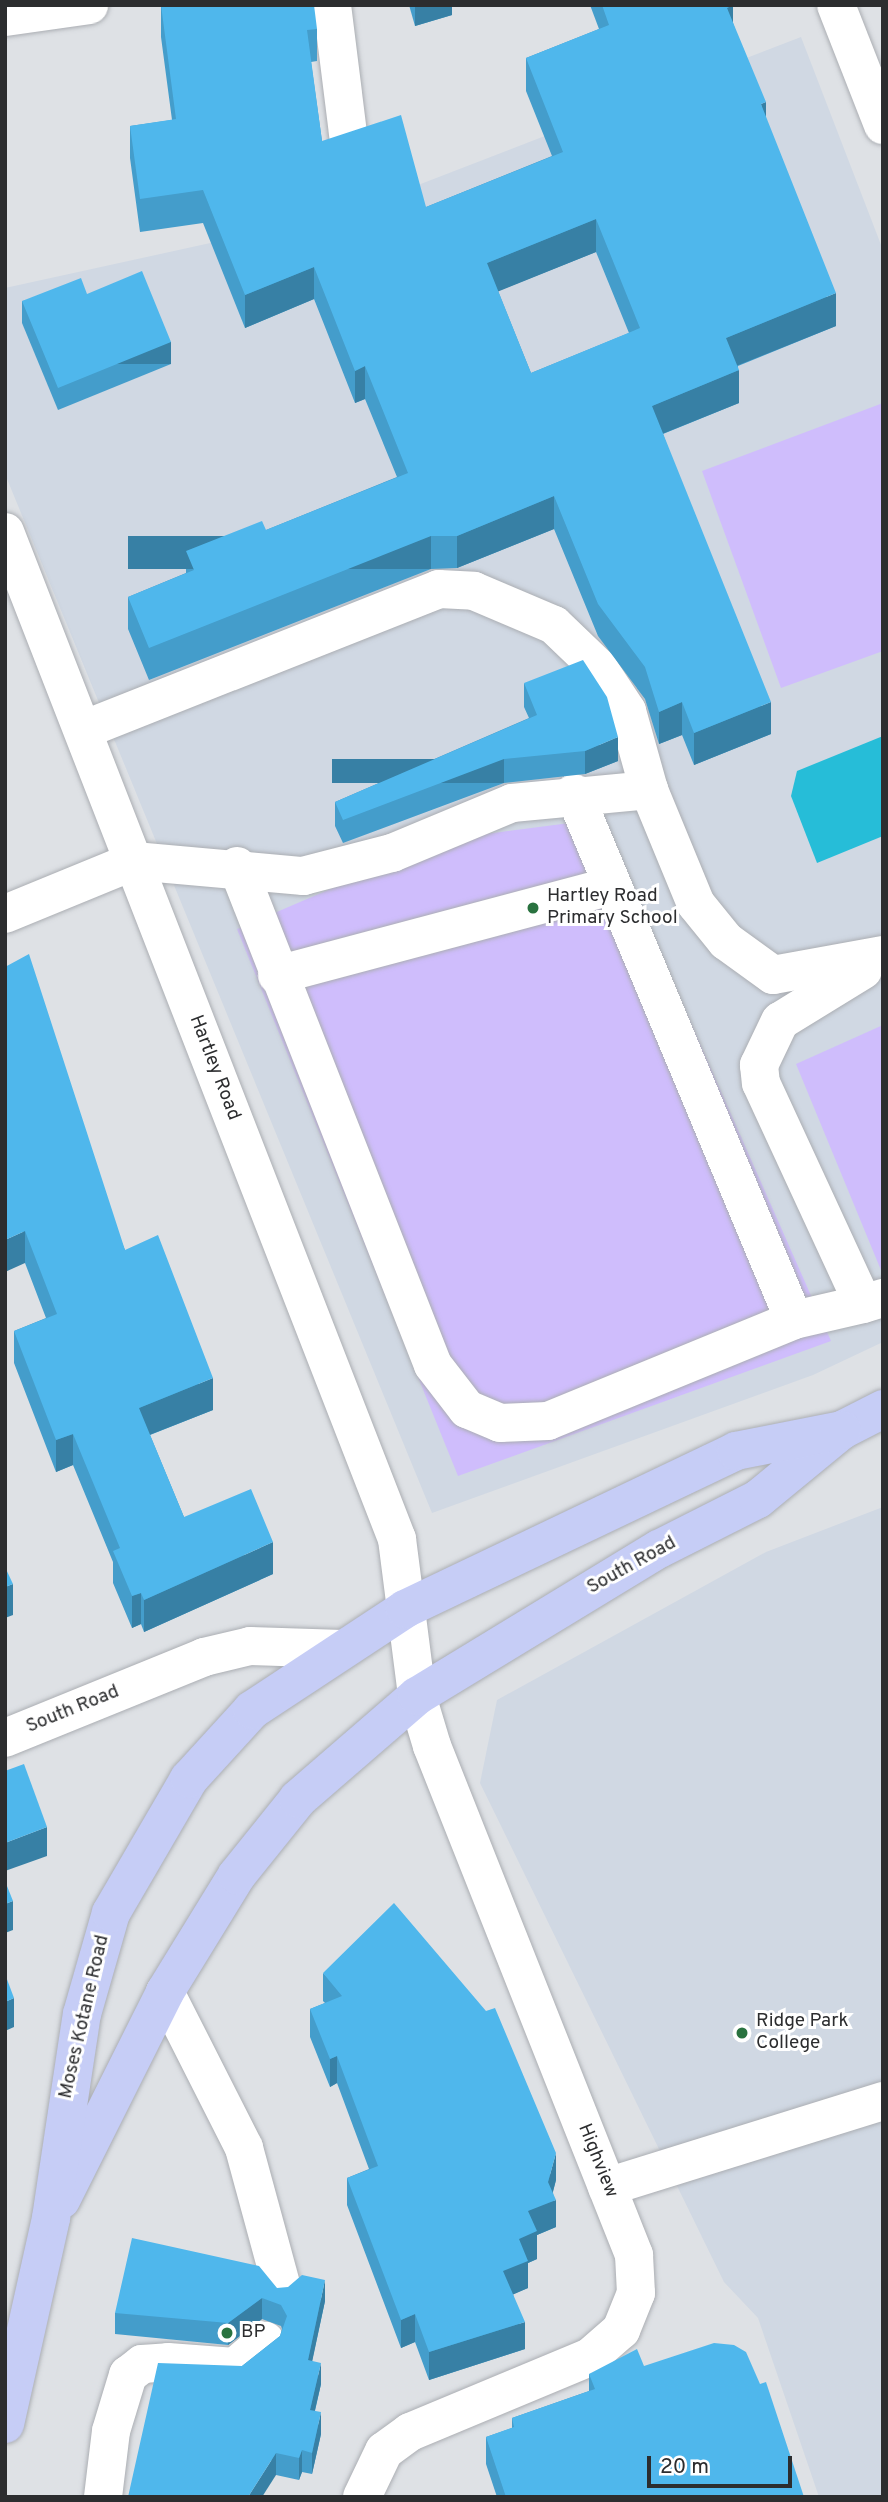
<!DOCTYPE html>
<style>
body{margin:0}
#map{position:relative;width:888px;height:2502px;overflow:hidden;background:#dee1e5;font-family:Overpass,sans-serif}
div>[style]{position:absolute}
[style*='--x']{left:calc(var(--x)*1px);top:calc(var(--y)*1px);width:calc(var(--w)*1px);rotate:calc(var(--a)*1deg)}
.built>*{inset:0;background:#d0d8e3}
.green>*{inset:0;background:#cfbdfc}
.water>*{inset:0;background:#26bdd8}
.roads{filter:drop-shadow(0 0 2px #abaeb3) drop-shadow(0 0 2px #abaeb3)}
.minor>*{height:38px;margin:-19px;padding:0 19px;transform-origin:19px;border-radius:19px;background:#fff}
.major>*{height:38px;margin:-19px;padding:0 19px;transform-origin:19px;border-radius:19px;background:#c6cdf6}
.wall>*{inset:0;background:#449dcb}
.shaded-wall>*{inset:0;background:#3780a5;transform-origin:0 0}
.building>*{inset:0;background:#4fb7ec}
.dots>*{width:19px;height:19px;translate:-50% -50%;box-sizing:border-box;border:4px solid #fff;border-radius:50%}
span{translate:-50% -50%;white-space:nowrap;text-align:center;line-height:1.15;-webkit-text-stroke:6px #fff;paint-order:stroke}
.poi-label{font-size:19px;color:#2c2d2f}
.left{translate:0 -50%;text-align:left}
.street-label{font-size:19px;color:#2c2d2f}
.frame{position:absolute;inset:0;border:7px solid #2c2d2f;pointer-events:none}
.scale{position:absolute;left:647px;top:2456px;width:145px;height:32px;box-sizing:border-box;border:4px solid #2c2d2f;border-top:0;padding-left:9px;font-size:21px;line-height:24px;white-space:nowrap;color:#2c2d2f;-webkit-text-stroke:5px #fff;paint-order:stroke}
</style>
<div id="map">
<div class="built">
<i style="clip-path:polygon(801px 37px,883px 250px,883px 1342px,813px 1375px,432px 1513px,5px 474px,5px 288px,343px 214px)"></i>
<i style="clip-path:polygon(883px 1507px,883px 2497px,819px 2497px,758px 2318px,724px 2282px,480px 1783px,497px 1700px,766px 1552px)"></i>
</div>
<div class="green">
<i style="clip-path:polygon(883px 403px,883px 651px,781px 688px,702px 471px)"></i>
<i style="clip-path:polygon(601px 819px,831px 1341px,458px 1476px,237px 929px,447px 839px)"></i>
<i style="clip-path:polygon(883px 1025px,883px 1275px,796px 1064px)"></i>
</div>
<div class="water">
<i style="clip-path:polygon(883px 736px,883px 836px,817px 863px,791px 796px,797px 771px)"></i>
</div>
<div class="roads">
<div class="minor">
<i style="--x:332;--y:5;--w:138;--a:82.9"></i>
<i style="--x:836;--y:5;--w:129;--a:68.6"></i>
<i style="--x:5;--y:17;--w:85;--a:-8.1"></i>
<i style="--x:5;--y:532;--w:1081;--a:68.73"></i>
<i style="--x:397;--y:1539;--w:158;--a:82.7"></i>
<i style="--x:417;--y:1696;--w:52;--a:73.3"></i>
<i style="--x:432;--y:1746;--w:548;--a:68.35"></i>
<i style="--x:634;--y:2255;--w:38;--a:87"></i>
<i style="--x:636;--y:2293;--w:40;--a:112"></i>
<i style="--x:621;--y:2330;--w:41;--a:138.9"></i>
<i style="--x:590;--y:2357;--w:195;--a:157.4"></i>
<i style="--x:410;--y:2432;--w:32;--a:144"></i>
<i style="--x:384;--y:2451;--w:51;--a:115.6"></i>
<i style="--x:83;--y:730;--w:383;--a:-21.6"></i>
<i style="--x:439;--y:589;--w:35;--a:3"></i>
<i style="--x:474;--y:591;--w:87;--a:23"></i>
<i style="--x:554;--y:625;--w:61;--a:43.7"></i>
<i style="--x:598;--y:667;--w:53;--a:56.6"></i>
<i style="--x:627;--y:711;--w:82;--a:74.4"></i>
<i style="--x:649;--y:790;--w:123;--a:67.6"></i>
<i style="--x:696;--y:904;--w:48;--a:51"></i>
<i style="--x:726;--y:941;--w:58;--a:35.9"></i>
<i style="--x:773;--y:975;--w:112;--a:-10.3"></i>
<i style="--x:574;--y:793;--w:571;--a:67.34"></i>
<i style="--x:237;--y:866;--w:536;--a:68.56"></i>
<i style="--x:433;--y:1365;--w:56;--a:52.3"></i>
<i style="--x:467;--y:1409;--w:36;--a:23"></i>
<i style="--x:500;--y:1423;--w:48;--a:-2.4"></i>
<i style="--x:548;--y:1421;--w:266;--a:-22.3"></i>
<i style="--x:794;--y:1320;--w:71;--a:-13.1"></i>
<i style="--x:5;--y:914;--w:139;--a:-22.3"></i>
<i style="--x:134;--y:861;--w:170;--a:5.1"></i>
<i style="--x:303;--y:876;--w:92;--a:-14.5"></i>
<i style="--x:392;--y:853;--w:130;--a:-22.6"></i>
<i style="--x:512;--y:803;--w:138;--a:-5.4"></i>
<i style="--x:863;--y:970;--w:97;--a:148.4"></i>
<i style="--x:780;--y:1021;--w:49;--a:115.5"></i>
<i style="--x:759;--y:1065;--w:18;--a:84"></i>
<i style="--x:761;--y:1083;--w:243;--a:65.2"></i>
<i style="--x:863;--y:1304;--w:21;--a:-17"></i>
<i style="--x:277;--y:975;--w:346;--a:-14.9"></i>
<i style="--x:5;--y:1738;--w:215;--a:-22.1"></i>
<i style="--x:204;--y:1657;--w:47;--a:-13.4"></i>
<i style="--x:250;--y:1646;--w:93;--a:1.8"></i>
<i style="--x:165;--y:1992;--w:175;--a:63.1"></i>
<i style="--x:244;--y:2148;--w:145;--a:74.8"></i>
<i style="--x:607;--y:2187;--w:289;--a:-17.3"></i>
<i style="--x:103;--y:2497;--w:66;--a:-83.1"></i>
<i style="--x:111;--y:2431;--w:59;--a:-73.1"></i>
<i style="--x:128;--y:2375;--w:18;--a:-38"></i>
<i style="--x:142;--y:2364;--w:26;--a:-4"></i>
<i style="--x:168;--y:2362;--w:67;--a:4.3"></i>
<i style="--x:235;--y:2367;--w:40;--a:-41"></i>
</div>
<div class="major">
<i style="--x:61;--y:2200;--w:233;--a:-63.4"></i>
<i style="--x:165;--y:1992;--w:137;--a:-58.4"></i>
<i style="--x:237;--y:1875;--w:97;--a:-51.2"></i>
<i style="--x:298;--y:1799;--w:157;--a:-40.9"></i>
<i style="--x:417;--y:1696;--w:283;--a:-31.3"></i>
<i style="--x:659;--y:1549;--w:111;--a:-26.8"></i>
<i style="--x:758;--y:1499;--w:109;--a:-39.4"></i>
<i style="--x:842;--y:1430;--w:46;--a:-27.1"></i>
<i style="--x:5;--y:2424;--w:211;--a:-77.4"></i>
<i style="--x:51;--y:2218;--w:206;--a:-81.4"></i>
<i style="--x:82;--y:2014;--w:105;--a:-74"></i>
<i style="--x:111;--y:1913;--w:155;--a:-59.8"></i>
<i style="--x:189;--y:1779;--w:93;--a:-47.6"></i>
<i style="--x:252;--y:1710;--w:183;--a:-33.4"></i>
<i style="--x:405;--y:1609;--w:367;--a:-25.5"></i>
<i style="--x:736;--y:1451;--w:108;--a:-11.2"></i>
</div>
</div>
<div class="wall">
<i style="clip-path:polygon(evenodd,161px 5px,317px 29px,317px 61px,311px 62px,322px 141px,426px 207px,552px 156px,526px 91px,526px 58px,599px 29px,590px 5px,733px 5px,733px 23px,836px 326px,738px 366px,739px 403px,663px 434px,771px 734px,694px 765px,682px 735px,659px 744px,645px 699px,598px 636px,554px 529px,457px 568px,431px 569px,149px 680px,128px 629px,128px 597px,186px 573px,186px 551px,266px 530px,397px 477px,365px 399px,355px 403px,314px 299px,245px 328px,203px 223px,140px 232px,130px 158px,130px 126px,172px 120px,161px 37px,161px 5px,596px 252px,629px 333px,531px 373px,498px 291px,596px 252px)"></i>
<i style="clip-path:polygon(409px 5px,452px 5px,452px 15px,415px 26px)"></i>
<i style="clip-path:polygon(87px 294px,171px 364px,58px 410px,22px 323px,22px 301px)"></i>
<i style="clip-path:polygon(524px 683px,618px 761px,585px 774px,504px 783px,343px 843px,335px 826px,335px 802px,529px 718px,524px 707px)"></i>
<i style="clip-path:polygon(5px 967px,125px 1250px,213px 1410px,150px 1435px,184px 1517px,273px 1574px,144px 1632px,141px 1624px,132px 1628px,113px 1583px,113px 1562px,73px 1465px,56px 1472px,14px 1363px,14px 1331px,46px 1318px,25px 1263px)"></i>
<i style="clip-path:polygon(323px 1973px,556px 2180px,553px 2192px,556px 2227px,537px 2235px,537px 2259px,528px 2263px,528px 2288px,513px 2294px,525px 2349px,429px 2380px,415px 2342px,401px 2348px,347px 2205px,347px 2178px,369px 2169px,337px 2083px,330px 2087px,310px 2037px,310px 2009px,325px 2003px,323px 2001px)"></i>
<i style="clip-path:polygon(277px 2288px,325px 2301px,312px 2361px,321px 2384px,315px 2411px,321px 2434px,312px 2474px,302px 2472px,299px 2480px,276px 2475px,242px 2366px,280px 2336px,282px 2329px,281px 2326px,262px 2319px,228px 2345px,115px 2334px,115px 2313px)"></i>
<i style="clip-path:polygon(644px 2366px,804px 2497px,497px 2497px,486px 2464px,486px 2437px,512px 2428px,512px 2418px,589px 2391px,589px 2374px)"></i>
</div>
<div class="shaded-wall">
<i style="clip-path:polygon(415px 5px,452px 5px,452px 15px,415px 26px)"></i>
<i style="clip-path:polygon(733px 5px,733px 38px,727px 8px)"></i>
<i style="clip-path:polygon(766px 102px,766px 135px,761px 104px)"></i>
<i style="clip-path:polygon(596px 219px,596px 252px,487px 296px,487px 263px)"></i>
<i style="clip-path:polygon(314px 267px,314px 299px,245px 328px,245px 295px)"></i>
<i style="clip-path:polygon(836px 293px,836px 326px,726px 370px,726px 338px)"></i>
<i style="left:171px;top:342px;width:22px;height:122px;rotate:90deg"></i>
<i style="clip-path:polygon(365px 366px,365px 399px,355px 403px,355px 371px)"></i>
<i style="clip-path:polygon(739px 370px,739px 403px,652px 438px,652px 406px)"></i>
<i style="clip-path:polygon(554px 496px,554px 529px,457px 568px,457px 536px)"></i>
<i style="left:431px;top:536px;width:33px;height:303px;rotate:90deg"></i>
<i style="clip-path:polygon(682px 702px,682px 735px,659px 744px,659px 712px)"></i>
<i style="clip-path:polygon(771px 702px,771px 734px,694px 765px,694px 733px)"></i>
<i style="clip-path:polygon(618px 737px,618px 761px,585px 774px,585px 751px)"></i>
<i style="left:504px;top:759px;width:24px;height:172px;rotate:90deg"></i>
<i style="clip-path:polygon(25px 1231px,25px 1263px,5px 1272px,5px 1240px)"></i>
<i style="clip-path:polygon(213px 1378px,213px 1410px,139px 1439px,139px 1408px)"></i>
<i style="clip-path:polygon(73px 1434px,73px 1465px,56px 1472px,56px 1440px)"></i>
<i style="clip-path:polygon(273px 1542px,273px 1574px,144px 1632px,144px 1600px)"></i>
<i style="clip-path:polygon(13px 1584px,13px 1615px,5px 1618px,5px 1587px)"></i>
<i style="clip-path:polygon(141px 1593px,141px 1624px,132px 1628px,132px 1596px)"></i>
<i style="clip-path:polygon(47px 1827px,47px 1856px,5px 1871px,5px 1843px)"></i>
<i style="clip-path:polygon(13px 1901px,13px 1930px,5px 1933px,5px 1904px)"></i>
<i style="clip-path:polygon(14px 1998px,14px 2027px,5px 2031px,5px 2002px)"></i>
<i style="clip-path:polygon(337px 2056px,337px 2083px,330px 2087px,330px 2059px)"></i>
<i style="clip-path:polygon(556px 2153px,556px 2180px,550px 2202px,556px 2200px,556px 2227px,537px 2235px,537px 2259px,528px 2263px,528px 2288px,503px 2299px,503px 2271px,519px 2239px,528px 2211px,548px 2182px)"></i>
<i style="clip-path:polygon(325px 2280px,325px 2301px,308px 2381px,308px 2360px)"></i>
<i style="clip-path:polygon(262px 2298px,262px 2319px,228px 2345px,228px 2323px)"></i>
<i style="clip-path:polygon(415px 2314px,415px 2342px,401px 2348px,401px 2320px)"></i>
<i style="clip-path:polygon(525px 2322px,525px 2349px,429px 2380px,429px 2352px)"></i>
<i style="clip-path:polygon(321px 2363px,321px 2384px,310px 2431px,310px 2410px)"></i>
<i style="clip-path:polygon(321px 2412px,321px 2434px,312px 2474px,312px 2453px)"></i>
<i style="clip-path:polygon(302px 2450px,302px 2472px,299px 2480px,299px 2458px)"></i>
<i style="clip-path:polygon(276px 2453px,276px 2475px,262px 2497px,248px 2497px)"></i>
</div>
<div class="building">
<i style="clip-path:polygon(evenodd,161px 5px,314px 5px,317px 29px,307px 30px,322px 141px,401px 115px,426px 207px,563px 152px,526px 58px,609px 25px,602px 5px,733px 5px,727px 8px,766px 102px,761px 104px,836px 293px,726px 338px,739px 370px,652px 406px,771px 702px,694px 733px,682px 702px,659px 712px,645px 667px,598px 604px,554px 496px,457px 536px,431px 536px,149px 648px,128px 597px,194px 570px,186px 551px,262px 521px,266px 530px,408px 473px,365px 366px,355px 371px,314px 267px,245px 295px,203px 190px,140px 199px,130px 126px,176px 119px,161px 5px,596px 219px,640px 328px,531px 373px,487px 263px,596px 219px)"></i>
<i style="clip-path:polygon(142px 271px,171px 342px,58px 388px,22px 301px,81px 278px,87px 294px)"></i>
<i style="clip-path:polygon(583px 660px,607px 697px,618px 737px,585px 751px,504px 759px,343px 820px,335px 802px,537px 715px,524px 683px)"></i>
<i style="clip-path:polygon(29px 954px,125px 1250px,158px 1235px,213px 1378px,139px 1408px,184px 1517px,251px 1489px,273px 1542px,144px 1600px,141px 1593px,132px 1596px,113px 1551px,120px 1548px,73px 1434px,56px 1440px,14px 1331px,57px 1314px,25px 1231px,5px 1240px,5px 967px)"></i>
<i style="clip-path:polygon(5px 1567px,13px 1584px,5px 1587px)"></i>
<i style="clip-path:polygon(24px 1764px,47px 1827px,5px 1843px,5px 1771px)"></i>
<i style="clip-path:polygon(5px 1881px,13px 1901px,5px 1904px)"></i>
<i style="clip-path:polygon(394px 1903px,486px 2011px,495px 2008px,556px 2153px,548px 2182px,556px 2200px,528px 2211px,537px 2231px,519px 2239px,528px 2261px,503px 2271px,525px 2322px,429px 2352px,415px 2314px,401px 2320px,347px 2178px,378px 2166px,337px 2056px,330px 2059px,310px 2009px,342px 1996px,323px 1973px)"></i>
<i style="clip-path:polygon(5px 1974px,14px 1998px,5px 2002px)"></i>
<i style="clip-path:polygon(132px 2238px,259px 2266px,277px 2288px,288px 2287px,302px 2275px,325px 2280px,308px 2360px,321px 2363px,310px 2410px,321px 2412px,312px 2453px,302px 2450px,299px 2458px,276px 2453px,248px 2497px,128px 2497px,158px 2363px,242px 2366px,280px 2336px,287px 2316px,281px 2305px,262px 2298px,228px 2323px,115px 2313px)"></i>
<i style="clip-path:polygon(714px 2343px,734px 2345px,746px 2352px,760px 2384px,766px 2382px,804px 2497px,506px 2497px,486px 2437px,514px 2427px,512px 2418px,595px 2389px,589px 2374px,637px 2349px,644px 2366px)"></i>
</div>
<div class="dots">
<i style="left:533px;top:908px;background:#29723f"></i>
<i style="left:742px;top:2033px;background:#29723f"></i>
<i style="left:227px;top:2333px;background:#29723f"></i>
</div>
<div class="poi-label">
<span class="left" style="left:547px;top:908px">Hartley Road<br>Primary School</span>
<span class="left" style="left:756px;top:2033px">Ridge Park<br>College</span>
<span class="left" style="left:241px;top:2333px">BP</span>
</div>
<div class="street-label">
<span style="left:214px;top:1068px;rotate:69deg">Hartley Road</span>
<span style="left:632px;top:1566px;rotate:-29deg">South Road</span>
<span style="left:73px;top:1710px;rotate:-22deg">South Road</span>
<span style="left:85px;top:2017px;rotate:-77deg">Moses Kotane Road</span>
<span style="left:597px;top:2161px;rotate:68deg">Highview</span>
</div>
<div class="frame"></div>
<div class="scale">20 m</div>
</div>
